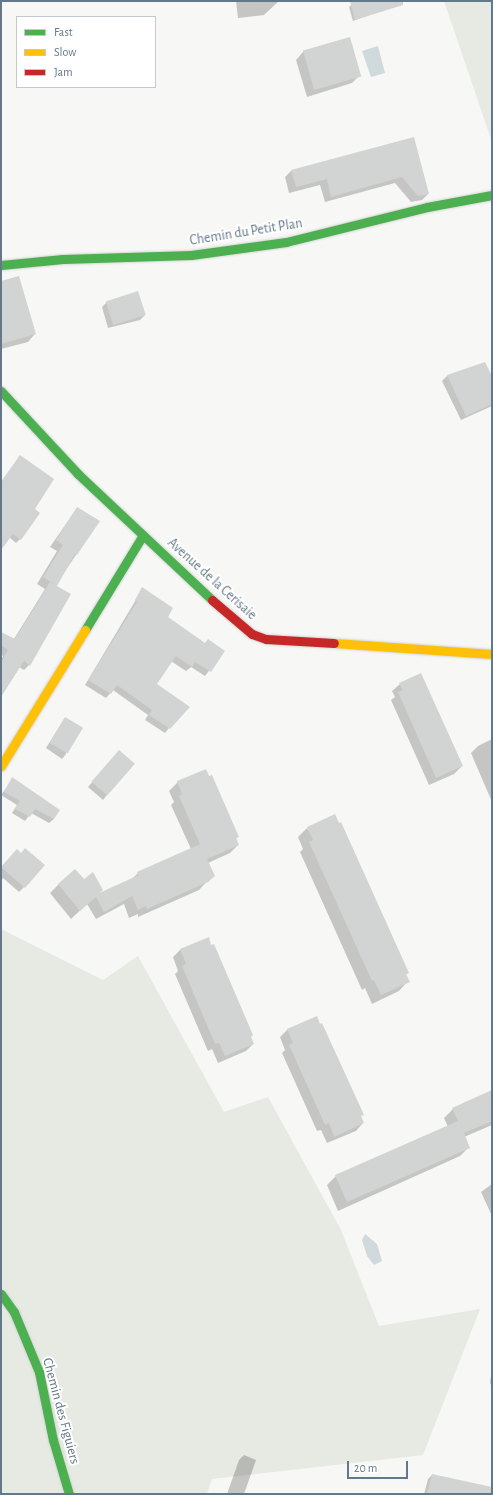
<!DOCTYPE html>
<style>
body{margin:0}
#map{position:relative;width:493px;height:1495px;overflow:hidden;background:#f7f7f5;font-family:"Alegreya Sans",sans-serif}
div>[style]{position:absolute}
[style*='--x']{left:calc(var(--x)*1px);top:calc(var(--y)*1px);width:calc(var(--w)*1px);rotate:calc(var(--a)*1deg)}
.green>*{inset:0;background:#e6eae3}
.water>*{inset:0;background:#d0d9dc}
.shadow>*{inset:0;background:#0003}
.building>*{inset:0;background:#d2d3d3;transform-origin:0 0}
.roads{filter:drop-shadow(0 0 1px #d3d5d4) drop-shadow(0 0 1px #d3d5d4)}
.fast>*{height:9px;margin:-4.5px;padding:0 4.5px;transform-origin:4.5px;border-radius:4.5px;background:#4caf50}
.slow>*{height:9px;margin:-4.5px;padding:0 4.5px;transform-origin:4.5px;border-radius:4.5px;background:#ffc107}
.jam>*{height:9px;margin:-4.5px;padding:0 4.5px;transform-origin:4.5px;border-radius:4.5px;background:#c62828}
span{translate:-50% -50%;white-space:nowrap;text-align:center;line-height:1.15;-webkit-text-stroke:4px #fff;paint-order:stroke}
.street-label{font-size:14px;color:#637888}
.frame{position:absolute;inset:0;border:2px solid #637888;pointer-events:none}
.legend{position:absolute;left:16px;top:16px;width:140px;height:72px;box-sizing:border-box;background:#fff;border:1px solid #c1c9cf;margin:0;padding:5px 7px;list-style:none;font-size:12px;color:#637888}
.legend li{display:flex;align-items:center;gap:8px;height:20px}
.legend b{width:20px;border:1px solid #c1c9cf}
.scale{position:absolute;left:347px;top:1461px;width:61px;height:18px;box-sizing:border-box;border:2px solid #637888;border-top:0;padding-left:5px;font-size:12px;line-height:14px;white-space:nowrap;color:#637888;-webkit-text-stroke:3px #fff;paint-order:stroke}
</style>
<div id="map">
<div class="green">
<i style="clip-path:polygon(444px 1px,492px 1px,492px 142px)"></i>
<i style="clip-path:polygon(1px 929px,103px 980px,138px 956px,224px 1112px,268px 1097px,341px 1230px,379px 1326px,480px 1309px,423px 1455px,212px 1479px,207px 1494px,1px 1494px)"></i>
</div>
<div class="water">
<i style="clip-path:polygon(378px 46px,385px 73px,371px 77px,362px 51px)"></i>
<i style="clip-path:polygon(365px 1234px,377px 1244px,382px 1261px,374px 1265px,367px 1256px,362px 1240px)"></i>
</div>
<div class="shadow">
<i style="clip-path:polygon(236px 1px,279px 1px,264px 15px,238px 18px)"></i>
<i style="clip-path:polygon(357px 1px,372px 1px,375px 13px,353px 21px,349px 7px)"></i>
<i style="clip-path:polygon(349px 38px,360px 75px,352px 83px,307px 97px,296px 60px,303px 52px)"></i>
<i style="clip-path:polygon(413px 138px,428px 194px,422px 200px,411px 202px,395px 183px,325px 202px,320px 185px,289px 193px,285px 177px,291px 171px)"></i>
<i style="clip-path:polygon(1px 282px,35px 334px,28px 342px,1px 349px)"></i>
<i style="clip-path:polygon(107px 302px,145px 315px,140px 320px,108px 328px,102px 307px)"></i>
<i style="clip-path:polygon(447px 376px,492px 378px,492px 406px,461px 420px,442px 381px)"></i>
<i style="clip-path:polygon(20px 456px,20px 539px,16px 543px,9px 537px,1px 545px,1px 482px)"></i>
<i style="clip-path:polygon(77px 508px,99px 521px,55px 586px,29px 665px,24px 670px,19px 667px,1px 695px,1px 660px,3px 656px,1px 654px,1px 633px,14px 639px,45px 589px,37px 584px,57px 551px,50px 547px)"></i>
<i style="clip-path:polygon(143px 588px,167px 618px,205px 644px,224px 651px,205px 676px,191px 667px,186px 671px,171px 661px,155px 684px,169px 728px,165px 733px,145px 720px,148px 715px,113px 690px,106px 698px,85px 685px)"></i>
<i style="clip-path:polygon(400px 684px,462px 766px,454px 774px,429px 785px,391px 700px,395px 697px,392px 691px)"></i>
<i style="clip-path:polygon(65px 718px,66px 754px,62px 759px,46px 748px)"></i>
<i style="clip-path:polygon(492px 739px,492px 802px,471px 753px,478px 746px)"></i>
<i style="clip-path:polygon(119px 751px,107px 795px,103px 800px,88px 787px)"></i>
<i style="clip-path:polygon(13px 779px,54px 819px,49px 823px,31px 813px,25px 821px,12px 813px,17px 805px,1px 795px)"></i>
<i style="clip-path:polygon(178px 782px,237px 837px,236px 839px,238px 845px,230px 853px,208px 863px,213px 875px,199px 890px,138px 917px,138px 914px,129px 918px,124px 904px,96px 919px,87px 904px,71px 919px,50px 893px,59px 884px,96px 896px,130px 881px,138px 873px,191px 849px,171px 805px,174px 802px,169px 791px)"></i>
<i style="clip-path:polygon(307px 828px,408px 973px,405px 975px,408px 981px,399px 991px,372px 1004px,365px 988px,362px 990px,300px 852px,303px 849px,298px 837px)"></i>
<i style="clip-path:polygon(12px 856px,24px 887px,19px 892px,3px 878px,1px 881px,1px 868px)"></i>
<i style="clip-path:polygon(208px 939px,253px 1044px,246px 1051px,218px 1063px,212px 1049px,208px 1051px,175px 974px,178px 971px,173px 957px,180px 950px)"></i>
<i style="clip-path:polygon(316px 1018px,363px 1123px,356px 1131px,327px 1143px,321px 1130px,317px 1131px,282px 1053px,285px 1050px,280px 1037px,287px 1030px)"></i>
<i style="clip-path:polygon(492px 1091px,492px 1125px,464px 1137px,469px 1147px,460px 1156px,338px 1211px,327px 1185px,336px 1176px,448px 1127px,444px 1118px,453px 1109px)"></i>
<i style="clip-path:polygon(492px 1184px,492px 1216px,481px 1192px)"></i>
<i style="clip-path:polygon(492px 1370px,492px 1389px,490px 1382px)"></i>
<i style="clip-path:polygon(244px 1455px,256px 1460px,244px 1494px,227px 1494px,239px 1460px)"></i>
<i style="clip-path:polygon(432px 1475px,459px 1494px,424px 1494px,428px 1479px)"></i>
</div>
<div class="building">
<i style="clip-path:polygon(350px 1px,403px 1px,403px 5px,355px 20px)"></i>
<i style="left:350px;top:37px;width:41px;height:49px;rotate:74deg"></i>
<i style="clip-path:polygon(414px 137px,429px 194px,418px 196px,402px 177px,331px 197px,327px 179px,296px 187px,291px 170px)"></i>
<i style="clip-path:polygon(19px 276px,36px 334px,1px 344px,1px 281px)"></i>
<i style="left:138px;top:291px;width:25px;height:34px;rotate:72deg"></i>
<i style="clip-path:polygon(485px 362px,492px 376px,492px 404px,466px 416px,447px 375px)"></i>
<i style="clip-path:polygon(20px 455px,54px 479px,35px 509px,40px 513px,21px 540px,13px 534px,1px 550px,1px 482px)"></i>
<i style="clip-path:polygon(77px 507px,100px 521px,77px 555px,75px 554px,57px 586px,43px 577px,63px 545px,56px 540px)"></i>
<i style="clip-path:polygon(50px 582px,71px 594px,30px 666px,24px 661px,1px 697px,1px 662px,8px 650px,1px 645px,1px 632px,15px 639px)"></i>
<i style="clip-path:polygon(142px 587px,173px 608px,168px 617px,205px 643px,208px 639px,225px 651px,211px 672px,195px 662px,192px 667px,176px 656px,157px 684px,190px 707px,170px 729px,149px 715px,152px 710px,117px 685px,111px 694px,88px 680px,137px 602px,135px 600px)"></i>
<i style="clip-path:polygon(421px 673px,463px 766px,436px 778px,398px 692px,403px 690px,399px 683px)"></i>
<i style="left:65px;top:717px;width:21px;height:30px;rotate:31deg"></i>
<i style="left:119px;top:750px;width:21px;height:42px;rotate:41deg"></i>
<i style="clip-path:polygon(206px 769px,209px 776px,212px 775px,239px 837px,236px 838px,239px 845px,207px 859px,215px 876px,208px 882px,147px 909px,146px 906px,138px 910px,132px 896px,104px 912px,96px 897px,80px 911px,58px 884px,75px 869px,84px 879px,93px 872px,103px 890px,99px 893px,139px 875px,137px 872px,200px 844px,179px 796px,182px 794px,177px 781px)"></i>
<i style="clip-path:polygon(12px 777px,60px 810px,54px 819px,35px 809px,30px 817px,15px 809px,20px 801px,4px 792px)"></i>
<i style="clip-path:polygon(335px 814px,339px 823px,341px 822px,409px 973px,406px 974px,410px 982px,381px 995px,374px 980px,372px 981px,309px 842px,313px 840px,307px 827px)"></i>
<i style="clip-path:polygon(25px 848px,45px 865px,25px 888px,1px 867px,17px 849px,21px 853px)"></i>
<i style="clip-path:polygon(209px 937px,211px 945px,214px 944px,253px 1035px,251px 1037px,254px 1044px,225px 1056px,219px 1043px,215px 1044px,182px 966px,186px 964px,180px 949px)"></i>
<i style="clip-path:polygon(317px 1016px,320px 1024px,322px 1023px,364px 1115px,361px 1116px,364px 1123px,334px 1137px,329px 1123px,325px 1125px,289px 1045px,293px 1043px,287px 1029px)"></i>
<i style="clip-path:polygon(492px 1090px,492px 1121px,464px 1133px,470px 1148px,347px 1202px,335px 1175px,458px 1121px,452px 1108px)"></i>
<i style="clip-path:polygon(432px 1474px,492px 1487px,491px 1494px,427px 1494px)"></i>
</div>
<div class="roads">
<div class="fast">
<i style="--x:1;--y:265;--w:62;--a:-5.5"></i>
<i style="--x:63;--y:259;--w:128;--a:-1.8"></i>
<i style="--x:191;--y:255;--w:96;--a:-7.8"></i>
<i style="--x:286;--y:242;--w:145;--a:-13.9"></i>
<i style="--x:427;--y:207;--w:66;--a:-10.5"></i>
<i style="--x:1;--y:391;--w:113;--a:47.1"></i>
<i style="--x:78;--y:474;--w:184;--a:43.2"></i>
<i style="--x:85;--y:630;--w:111;--a:-58.6"></i>
<i style="--x:1;--y:1294;--w:22;--a:54"></i>
<i style="--x:14;--y:1312;--w:65;--a:67.4"></i>
<i style="--x:39;--y:1372;--w:69;--a:78.4"></i>
<i style="--x:53;--y:1440;--w:56;--a:73.5"></i>
</div>
<div class="slow">
<i style="--x:334;--y:643;--w:158;--a:4"></i>
<i style="--x:1;--y:766;--w:160;--a:-58.3"></i>
</div>
<div class="jam">
<i style="--x:212;--y:600;--w:52;--a:40.4"></i>
<i style="--x:252;--y:634;--w:15;--a:20"></i>
<i style="--x:266;--y:639;--w:68;--a:3.4"></i>
</div>
</div>
<div class="street-label">
<span style="left:246px;top:232px;rotate:-9deg">Chemin du Petit Plan</span>
<span style="left:212px;top:579px;rotate:42deg">Avenue de la Cerisaie</span>
<span style="left:61px;top:1411px;rotate:75deg">Chemin des Figuiers</span>
</div>
<div class="frame"></div>
<ul class="legend">
<li><b style="height:5px;background:#4caf50"></b>Fast</li>
<li><b style="height:5px;background:#ffc107"></b>Slow</li>
<li><b style="height:5px;background:#c62828"></b>Jam</li>
</ul>
<div class="scale">20 m</div>
</div>
